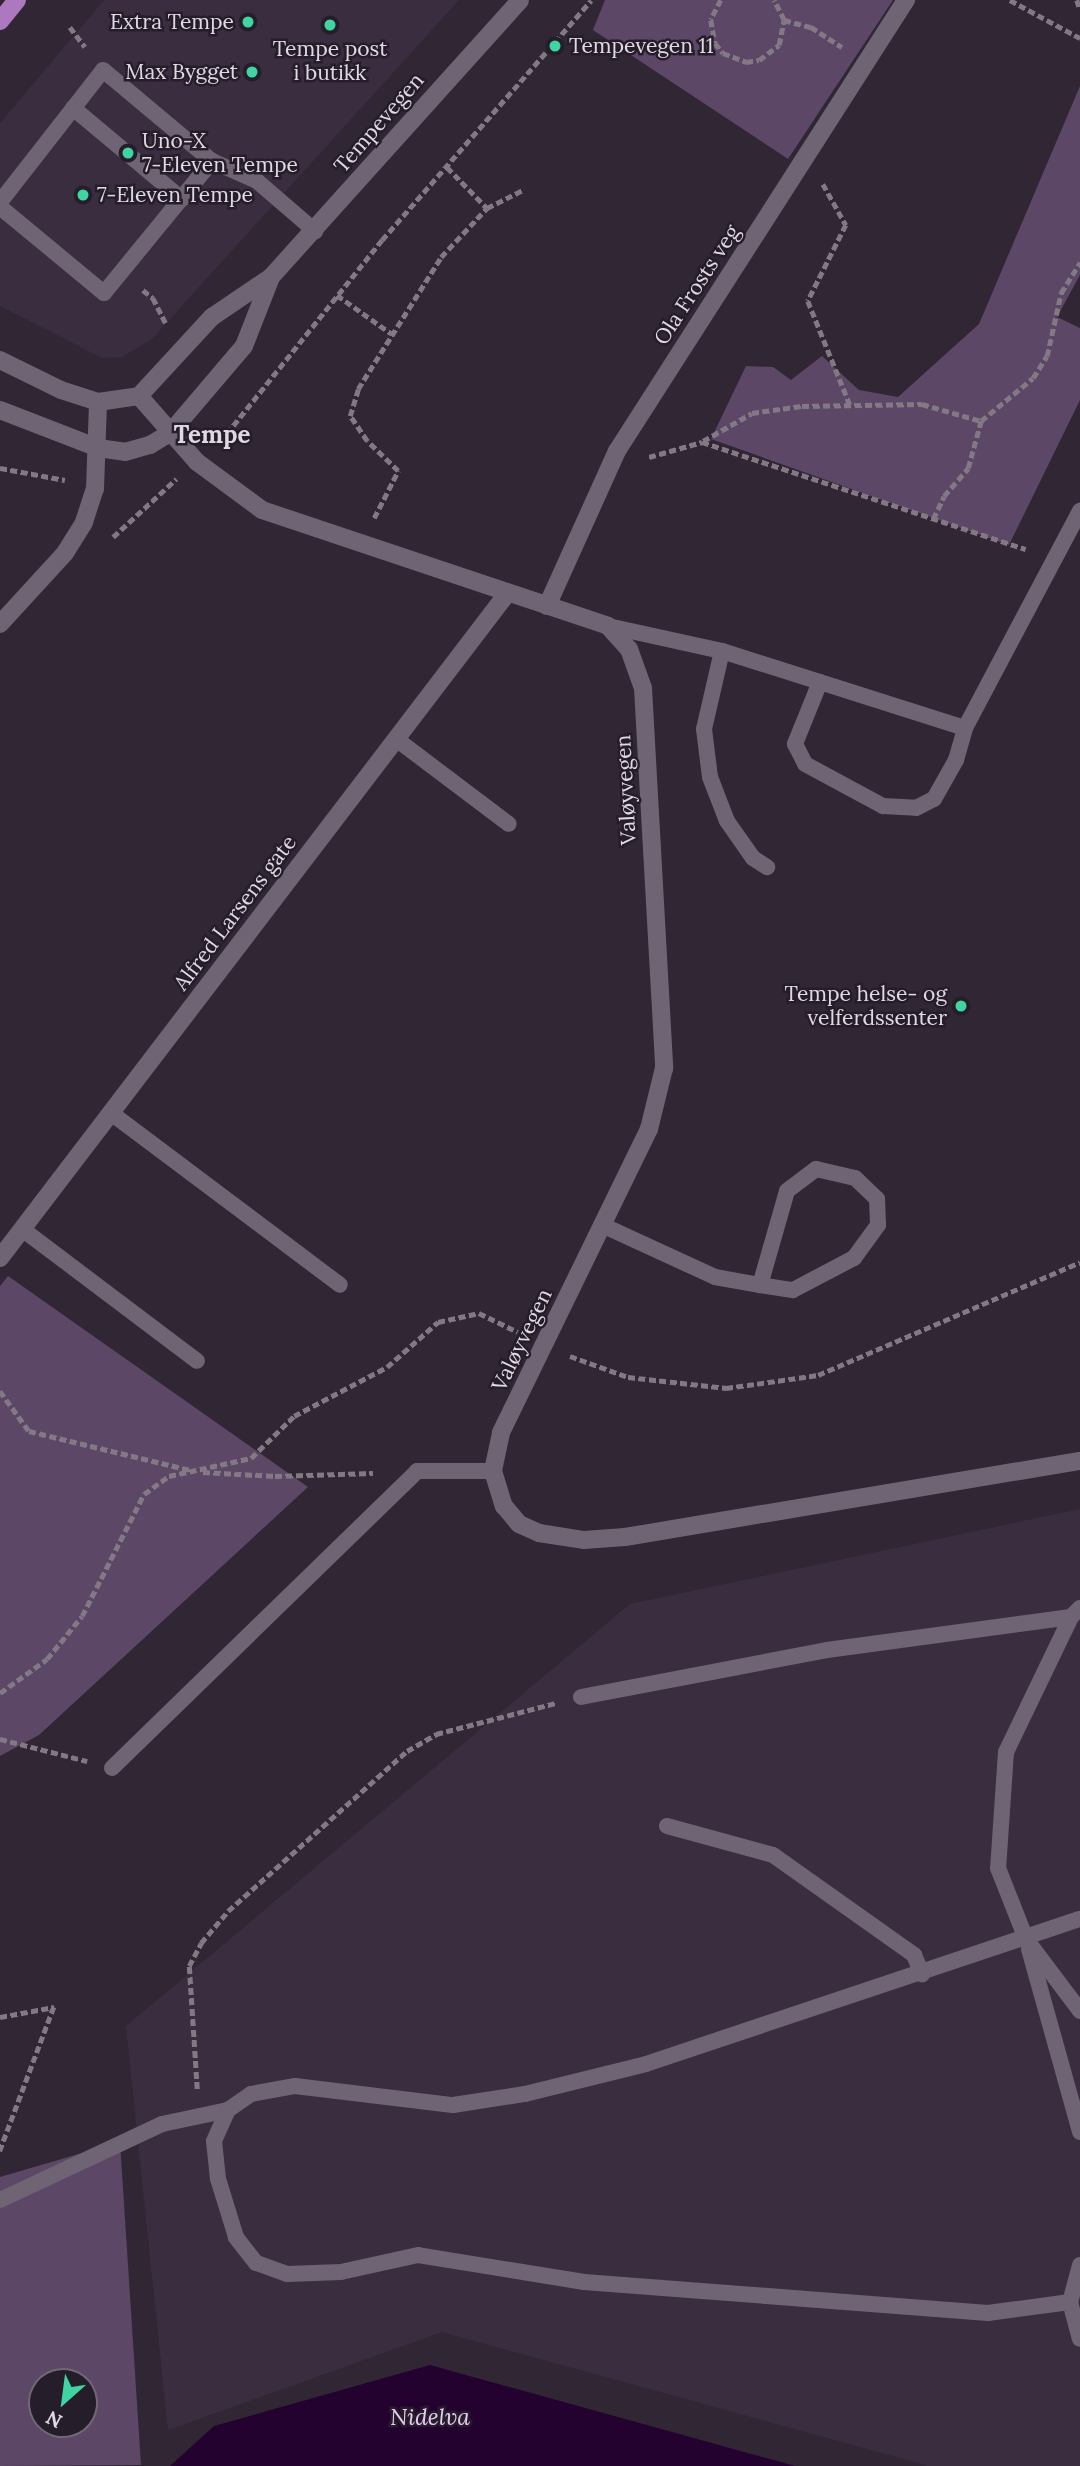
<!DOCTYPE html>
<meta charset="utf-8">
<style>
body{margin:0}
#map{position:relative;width:1080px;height:2466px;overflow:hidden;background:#302634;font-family:Lora,serif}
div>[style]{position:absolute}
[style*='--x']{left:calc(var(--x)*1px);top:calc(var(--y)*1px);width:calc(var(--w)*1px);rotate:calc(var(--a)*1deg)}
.built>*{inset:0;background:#3a2d40}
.green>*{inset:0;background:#5d4767}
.water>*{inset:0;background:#240230}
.path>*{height:4.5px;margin-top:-2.25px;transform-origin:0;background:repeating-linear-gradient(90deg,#827985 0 7px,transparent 0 10.5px)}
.lane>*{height:16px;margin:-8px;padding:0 8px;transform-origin:8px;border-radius:8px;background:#6f6473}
.street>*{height:18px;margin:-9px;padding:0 9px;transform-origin:9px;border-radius:9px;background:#6f6473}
.secondary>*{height:18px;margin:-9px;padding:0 9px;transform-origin:9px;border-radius:9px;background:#6f6473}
.primary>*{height:18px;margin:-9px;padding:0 9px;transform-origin:9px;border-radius:9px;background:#ac79c0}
.dots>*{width:19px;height:19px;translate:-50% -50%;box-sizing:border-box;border:4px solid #261d2a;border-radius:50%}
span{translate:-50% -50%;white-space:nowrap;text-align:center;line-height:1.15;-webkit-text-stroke:5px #261d2a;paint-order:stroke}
.poi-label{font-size:21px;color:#e0d9e2}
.right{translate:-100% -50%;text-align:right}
.left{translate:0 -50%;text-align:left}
.street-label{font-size:21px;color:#e0d9e2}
.water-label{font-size:23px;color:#e9c8f7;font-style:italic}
.quarter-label{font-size:24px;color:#e0d9e2;font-weight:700}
.north{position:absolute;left:28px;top:2368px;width:70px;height:70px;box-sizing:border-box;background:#261d2a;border:2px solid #706874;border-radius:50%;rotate:208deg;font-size:19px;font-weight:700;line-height:28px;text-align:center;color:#e0d9e2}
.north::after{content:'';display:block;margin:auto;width:24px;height:32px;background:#40d4a2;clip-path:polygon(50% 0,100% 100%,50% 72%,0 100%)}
</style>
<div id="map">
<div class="built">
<i style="clip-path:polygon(104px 0,459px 0,151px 340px,122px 357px,102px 358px,0 306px,0 123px)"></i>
<i style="clip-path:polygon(1080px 1509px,1080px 2466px,929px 2466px,442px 2332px,168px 2430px,126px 2026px,630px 1604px)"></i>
</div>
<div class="green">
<i style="clip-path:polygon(605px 0,893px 0,788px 159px,593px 30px)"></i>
<i style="clip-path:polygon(1080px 86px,1080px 275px,1057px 317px,1080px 328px,1080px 400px,1009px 545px,711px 439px,746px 366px,773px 367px,791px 380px,822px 356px,859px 390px,898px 397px,979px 324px)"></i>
<i style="clip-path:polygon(8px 1276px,308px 1487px,39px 1735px,0 1756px,0 1286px)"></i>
<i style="clip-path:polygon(evenodd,120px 2142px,141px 2465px,0 2466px,0 2177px,120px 2142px,42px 2382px,84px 2382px,84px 2424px,42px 2424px,42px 2382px)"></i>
</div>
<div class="water">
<i style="clip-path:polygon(430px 2365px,795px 2466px,170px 2466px,214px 2426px)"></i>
</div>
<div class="path">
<i style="--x:721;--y:0;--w:22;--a:117"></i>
<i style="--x:711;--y:20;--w:23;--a:80"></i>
<i style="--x:715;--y:43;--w:13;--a:51"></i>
<i style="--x:723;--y:53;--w:25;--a:21"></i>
<i style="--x:746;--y:62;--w:13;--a:-9"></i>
<i style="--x:759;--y:60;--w:25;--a:-37"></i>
<i style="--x:779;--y:45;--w:25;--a:-79"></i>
<i style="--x:784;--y:20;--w:22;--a:-117"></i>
<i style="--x:1010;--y:0;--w:80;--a:28.5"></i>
<i style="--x:1077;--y:0;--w:9;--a:72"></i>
<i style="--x:784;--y:20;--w:28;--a:15"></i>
<i style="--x:811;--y:27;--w:37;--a:33"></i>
<i style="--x:70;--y:27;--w:25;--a:53"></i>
<i style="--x:447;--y:167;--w:57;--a:45.7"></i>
<i style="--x:823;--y:184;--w:47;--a:60.7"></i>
<i style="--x:846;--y:225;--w:85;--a:116.6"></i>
<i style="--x:808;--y:301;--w:112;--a:68"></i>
<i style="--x:143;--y:290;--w:13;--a:39"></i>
<i style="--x:153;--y:298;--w:28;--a:63"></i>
<i style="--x:337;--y:295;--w:67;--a:35.3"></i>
<i style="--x:703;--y:441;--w:56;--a:-29.7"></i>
<i style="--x:752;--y:413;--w:50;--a:-8"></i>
<i style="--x:802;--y:406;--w:120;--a:-1"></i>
<i style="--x:922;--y:404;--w:61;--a:16.1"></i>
<i style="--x:220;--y:442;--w:259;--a:-51.3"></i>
<i style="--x:382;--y:240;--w:318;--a:-48.9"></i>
<i style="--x:649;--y:457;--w:55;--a:-15.8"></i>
<i style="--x:702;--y:442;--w:341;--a:18.3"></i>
<i style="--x:0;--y:468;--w:66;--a:10.5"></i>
<i style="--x:374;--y:518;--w:53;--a:-62.9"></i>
<i style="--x:398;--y:471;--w:43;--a:-135.9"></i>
<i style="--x:367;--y:441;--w:30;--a:-124"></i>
<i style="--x:350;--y:416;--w:28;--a:-73"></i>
<i style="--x:358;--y:389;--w:156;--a:-57.8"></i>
<i style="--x:441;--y:257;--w:67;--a:-46.8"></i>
<i style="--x:487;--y:208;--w:40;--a:-26.6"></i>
<i style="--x:933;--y:519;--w:25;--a:-64"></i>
<i style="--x:944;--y:496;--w:37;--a:-49"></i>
<i style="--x:968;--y:468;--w:49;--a:-74.5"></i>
<i style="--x:981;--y:421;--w:67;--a:-39.6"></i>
<i style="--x:1033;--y:378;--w:26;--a:-58"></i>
<i style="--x:1047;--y:356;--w:65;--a:-77.5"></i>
<i style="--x:1061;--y:293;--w:36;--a:-58"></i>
<i style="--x:113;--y:537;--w:86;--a:-42.6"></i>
<i style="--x:570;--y:1356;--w:62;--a:19.9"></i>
<i style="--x:628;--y:1377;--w:99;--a:6.4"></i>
<i style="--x:726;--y:1388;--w:93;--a:-8"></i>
<i style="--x:818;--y:1375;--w:285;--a:-23.3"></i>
<i style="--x:0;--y:1391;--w:49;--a:54.1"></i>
<i style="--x:29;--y:1431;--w:170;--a:13.6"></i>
<i style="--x:203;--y:1472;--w:72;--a:3.2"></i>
<i style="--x:275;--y:1476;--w:98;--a:-1.8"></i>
<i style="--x:0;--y:1693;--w:58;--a:-35.9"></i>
<i style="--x:47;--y:1659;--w:55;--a:-50.9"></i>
<i style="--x:82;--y:1616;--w:137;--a:-63.1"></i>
<i style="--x:144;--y:1494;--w:31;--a:-36"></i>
<i style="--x:169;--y:1476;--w:84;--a:-12.4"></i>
<i style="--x:251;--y:1458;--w:60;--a:-44.3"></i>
<i style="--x:294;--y:1416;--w:105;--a:-27.8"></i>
<i style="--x:387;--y:1367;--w:68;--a:-41.4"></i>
<i style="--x:438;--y:1322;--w:42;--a:-12.4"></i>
<i style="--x:479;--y:1313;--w:43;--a:26"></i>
<i style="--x:0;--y:1739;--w:90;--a:14.2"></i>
<i style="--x:0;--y:2017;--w:55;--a:-10.5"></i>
<i style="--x:54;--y:2007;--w:154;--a:110.6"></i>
<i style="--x:197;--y:2089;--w:123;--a:-93.7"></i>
<i style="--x:189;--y:1966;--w:26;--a:-62"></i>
<i style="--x:201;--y:1943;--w:42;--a:-49.8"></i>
<i style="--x:228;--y:1911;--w:240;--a:-41.8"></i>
<i style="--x:407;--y:1751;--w:34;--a:-30"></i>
<i style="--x:436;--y:1734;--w:124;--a:-14.5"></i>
</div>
<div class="lane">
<i style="--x:73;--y:108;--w:142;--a:39.9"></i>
<i style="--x:0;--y:202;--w:167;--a:-52"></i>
<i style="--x:103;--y:70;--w:142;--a:39.9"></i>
<i style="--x:212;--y:161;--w:49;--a:24"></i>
<i style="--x:257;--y:181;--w:77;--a:40.8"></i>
<i style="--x:0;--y:207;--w:135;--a:39.6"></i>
<i style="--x:104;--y:293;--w:171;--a:-50.7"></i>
<i style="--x:608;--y:626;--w:117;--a:12.4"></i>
<i style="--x:722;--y:651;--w:255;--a:17.6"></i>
<i style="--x:965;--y:728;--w:246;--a:-62.1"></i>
<i style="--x:722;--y:651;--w:80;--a:103"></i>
<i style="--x:704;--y:729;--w:48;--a:82.9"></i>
<i style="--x:710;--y:777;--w:47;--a:68.9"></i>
<i style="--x:727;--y:821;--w:45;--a:54.9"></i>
<i style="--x:753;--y:858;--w:17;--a:33"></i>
<i style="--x:820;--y:682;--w:67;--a:112"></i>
<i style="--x:795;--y:744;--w:22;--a:63"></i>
<i style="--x:805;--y:764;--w:89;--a:28.3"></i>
<i style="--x:883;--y:806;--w:33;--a:3"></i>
<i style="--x:916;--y:808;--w:20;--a:-27"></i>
<i style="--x:934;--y:799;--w:45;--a:-60.6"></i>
<i style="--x:956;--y:760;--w:33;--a:-74"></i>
<i style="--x:396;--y:739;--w:141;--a:37"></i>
<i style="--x:111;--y:1113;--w:286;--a:36.9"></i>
<i style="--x:602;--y:1225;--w:124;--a:24.7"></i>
<i style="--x:715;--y:1277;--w:46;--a:10.1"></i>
<i style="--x:760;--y:1285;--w:33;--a:9"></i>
<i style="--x:793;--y:1290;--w:69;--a:-27.7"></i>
<i style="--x:854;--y:1258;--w:41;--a:-54"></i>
<i style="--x:878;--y:1225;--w:26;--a:-92"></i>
<i style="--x:877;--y:1199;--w:30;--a:-136"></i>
<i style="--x:855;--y:1178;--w:40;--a:-167"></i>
<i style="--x:816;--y:1169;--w:36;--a:143"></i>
<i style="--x:787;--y:1191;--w:98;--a:106"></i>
<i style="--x:22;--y:1229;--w:219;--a:37"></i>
<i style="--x:1080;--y:1608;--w:13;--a:135"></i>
<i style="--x:1071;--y:1617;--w:150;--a:115.7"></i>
<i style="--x:1006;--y:1752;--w:116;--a:93.9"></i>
<i style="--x:998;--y:1868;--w:76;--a:68.5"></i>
<i style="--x:1026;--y:1939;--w:90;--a:53.1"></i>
<i style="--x:581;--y:1697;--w:250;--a:-10.8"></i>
<i style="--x:827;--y:1650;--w:246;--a:-7.7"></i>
<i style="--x:112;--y:1768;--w:426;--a:-44.2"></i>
<i style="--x:417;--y:1471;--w:76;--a:0"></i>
<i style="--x:667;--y:1826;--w:110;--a:15.3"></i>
<i style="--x:773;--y:1855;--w:173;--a:35.3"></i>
<i style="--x:914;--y:1955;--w:21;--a:67"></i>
<i style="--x:1029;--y:1949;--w:190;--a:74.4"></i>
<i style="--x:0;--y:2200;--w:179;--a:-25.1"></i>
<i style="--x:162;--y:2124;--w:67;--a:-12"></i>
<i style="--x:1080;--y:2265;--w:38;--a:105"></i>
<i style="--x:1070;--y:2302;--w:38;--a:75"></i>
<i style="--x:1070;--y:2302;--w:83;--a:172.4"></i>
<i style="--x:988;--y:2313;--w:405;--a:-175.6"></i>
<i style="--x:584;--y:2282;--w:168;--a:-170.8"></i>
<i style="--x:418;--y:2255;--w:79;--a:167.6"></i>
<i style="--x:341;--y:2272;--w:54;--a:177.9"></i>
<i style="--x:287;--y:2274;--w:33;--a:-160"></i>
<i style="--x:256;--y:2263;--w:33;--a:-128"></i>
<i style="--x:236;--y:2237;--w:61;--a:-107.2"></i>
<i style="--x:218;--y:2179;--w:38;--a:-96"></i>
<i style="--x:214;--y:2141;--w:34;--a:-66"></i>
<i style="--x:228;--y:2110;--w:28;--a:-35"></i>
<i style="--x:251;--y:2094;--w:45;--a:-10.3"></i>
<i style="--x:295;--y:2086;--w:159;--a:6.9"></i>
<i style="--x:453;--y:2105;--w:73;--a:-8.7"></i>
<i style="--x:525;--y:2094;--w:125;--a:-13.9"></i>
<i style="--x:646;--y:2064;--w:458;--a:-18.5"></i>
</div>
<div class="street">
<i style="--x:139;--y:396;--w:88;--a:48.7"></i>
<i style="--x:197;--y:462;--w:81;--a:36.4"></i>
<i style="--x:262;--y:510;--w:365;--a:18.5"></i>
<i style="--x:608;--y:626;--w:31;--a:48"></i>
<i style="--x:629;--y:649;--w:41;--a:70.3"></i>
<i style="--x:643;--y:688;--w:381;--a:86.8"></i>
<i style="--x:664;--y:1068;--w:63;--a:103.8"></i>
<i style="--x:649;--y:1129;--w:338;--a:116"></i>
<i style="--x:501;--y:1433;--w:39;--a:102"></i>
<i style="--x:493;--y:1471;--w:37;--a:73"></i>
<i style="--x:504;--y:1506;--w:23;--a:50"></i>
<i style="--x:519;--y:1524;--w:22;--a:24"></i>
<i style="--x:539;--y:1533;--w:46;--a:8.8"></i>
<i style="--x:584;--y:1540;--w:41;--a:-4.2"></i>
<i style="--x:625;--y:1537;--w:461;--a:-9.5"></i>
<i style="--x:547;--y:606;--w:170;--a:-65.7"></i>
<i style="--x:617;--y:451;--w:536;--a:-57.35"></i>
<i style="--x:0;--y:624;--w:96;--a:-47.5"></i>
<i style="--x:65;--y:553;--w:36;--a:-58"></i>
<i style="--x:84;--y:522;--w:35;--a:-72"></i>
<i style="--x:95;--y:489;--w:87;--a:-88"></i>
<i style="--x:0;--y:1258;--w:834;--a:-52.65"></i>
</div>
<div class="secondary">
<i style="--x:0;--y:360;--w:68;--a:26.2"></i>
<i style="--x:61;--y:390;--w:39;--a:18"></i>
<i style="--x:98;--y:402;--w:41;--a:-8.3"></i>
<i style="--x:139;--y:396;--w:108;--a:-47.3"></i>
<i style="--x:212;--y:317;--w:71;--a:-34.1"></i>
<i style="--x:271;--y:277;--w:372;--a:-48"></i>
<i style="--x:0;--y:410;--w:105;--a:21.2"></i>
<i style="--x:98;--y:448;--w:27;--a:8"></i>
<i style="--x:125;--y:452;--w:26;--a:-16"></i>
<i style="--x:150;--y:445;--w:23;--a:-31"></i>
<i style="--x:170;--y:433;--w:114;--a:-49.6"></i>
<i style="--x:244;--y:346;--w:74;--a:-68.6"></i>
</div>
<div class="primary">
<i style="--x:0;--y:21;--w:27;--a:-51"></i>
</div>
<div class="dots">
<i style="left:248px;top:22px;background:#40d4a2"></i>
<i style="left:330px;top:25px;background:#40d4a2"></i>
<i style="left:555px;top:46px;background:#40d4a2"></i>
<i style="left:252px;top:72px;background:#40d4a2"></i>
<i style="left:128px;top:153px;background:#40d4a2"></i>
<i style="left:83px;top:195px;background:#40d4a2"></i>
<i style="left:961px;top:1006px;background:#40d4a2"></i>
</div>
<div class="poi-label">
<span class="right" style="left:234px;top:22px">Extra Tempe</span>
<span class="left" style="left:569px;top:46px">Tempevegen 11</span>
<span style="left:330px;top:61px">Tempe post<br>i butikk</span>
<span class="right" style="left:238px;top:72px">Max Bygget</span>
<span class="left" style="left:142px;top:153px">Uno-X<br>7-Eleven Tempe</span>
<span class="left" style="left:97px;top:195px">7-Eleven Tempe</span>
<span class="right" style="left:947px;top:1006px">Tempe helse- og<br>velferdssenter</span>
</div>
<div class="street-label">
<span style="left:379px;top:123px;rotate:-49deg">Tempevegen</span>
<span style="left:697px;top:285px;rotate:-57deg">Ola Frosts veg</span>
<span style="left:626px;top:790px;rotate:-93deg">Valøyvegen</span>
<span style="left:235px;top:913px;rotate:-53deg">Alfred Larsens gate</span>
<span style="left:522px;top:1340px;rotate:-64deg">Valøyvegen</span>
</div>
<div class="water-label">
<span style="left:430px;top:2417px">Nidelva</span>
</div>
<div class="quarter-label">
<span style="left:212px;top:435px">Tempe</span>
</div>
<div class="north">N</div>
</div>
